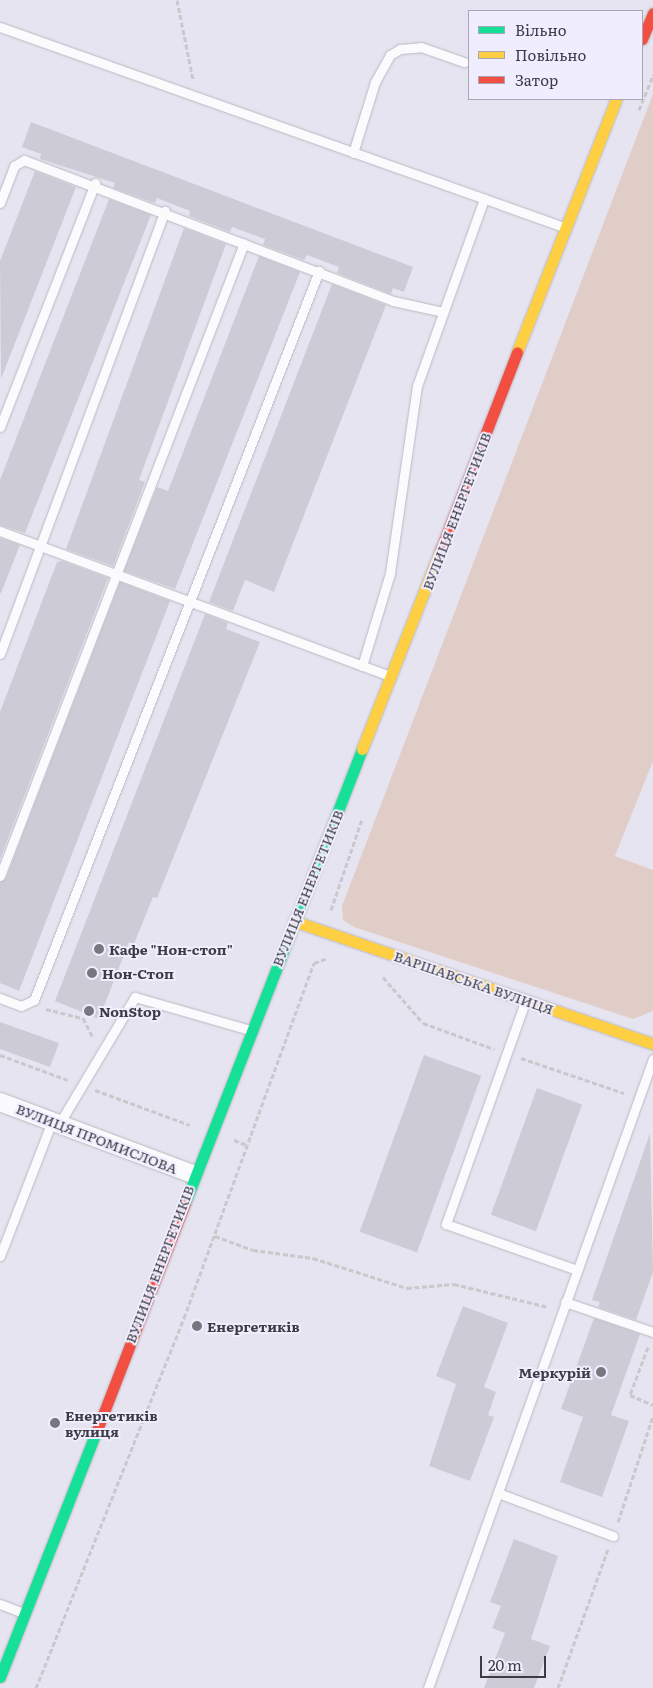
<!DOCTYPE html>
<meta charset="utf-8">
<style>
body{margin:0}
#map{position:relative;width:653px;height:1688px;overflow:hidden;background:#e6e4f0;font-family:Literata,serif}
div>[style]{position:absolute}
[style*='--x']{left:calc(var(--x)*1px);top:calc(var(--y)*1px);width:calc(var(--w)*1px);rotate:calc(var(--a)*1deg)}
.green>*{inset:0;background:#e0cdc8}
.building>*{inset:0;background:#cdccd6;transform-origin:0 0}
.path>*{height:3px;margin-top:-1.5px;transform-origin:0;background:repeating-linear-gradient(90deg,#c9c9cc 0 5px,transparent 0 7.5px)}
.roads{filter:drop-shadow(0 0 1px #bab9c2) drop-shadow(0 0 1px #bab9c2)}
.lane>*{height:9px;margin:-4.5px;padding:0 4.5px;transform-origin:4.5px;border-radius:4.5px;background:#fbfbfd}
.street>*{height:18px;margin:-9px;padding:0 9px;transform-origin:9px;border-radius:9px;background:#fbfbfd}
.fast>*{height:11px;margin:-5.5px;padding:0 5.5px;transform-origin:5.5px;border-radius:5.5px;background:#16e098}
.slow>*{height:11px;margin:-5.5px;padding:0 5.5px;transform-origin:5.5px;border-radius:5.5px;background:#ffcf43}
.jam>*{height:11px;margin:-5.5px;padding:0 5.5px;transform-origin:5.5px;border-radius:5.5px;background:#f24e42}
.dots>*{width:14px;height:14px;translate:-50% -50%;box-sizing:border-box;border:2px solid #f0edfe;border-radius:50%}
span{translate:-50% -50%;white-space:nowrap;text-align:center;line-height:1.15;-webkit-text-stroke:4px #f0edfe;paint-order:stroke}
.street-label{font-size:14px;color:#3d3c44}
.poi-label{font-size:14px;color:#3d3c44;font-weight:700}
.left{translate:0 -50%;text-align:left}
.right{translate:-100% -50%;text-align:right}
.legend{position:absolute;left:468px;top:10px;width:175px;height:90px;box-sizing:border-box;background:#f0edfe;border:1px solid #a8a6b4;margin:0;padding:6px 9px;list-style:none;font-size:15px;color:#3d3c44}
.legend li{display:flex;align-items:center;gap:10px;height:25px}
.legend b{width:25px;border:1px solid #a8a6b4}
.scale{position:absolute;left:480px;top:1656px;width:66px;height:22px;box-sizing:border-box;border:2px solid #3d3c44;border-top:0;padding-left:6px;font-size:15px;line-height:18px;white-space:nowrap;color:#3d3c44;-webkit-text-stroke:4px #f0edfe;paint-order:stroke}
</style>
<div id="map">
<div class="green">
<i style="clip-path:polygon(653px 94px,653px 761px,615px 856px,653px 870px,653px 1011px,633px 1019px,354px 927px,343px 920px,342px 906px)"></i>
</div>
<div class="building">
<i style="clip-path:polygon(31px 122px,413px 267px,404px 292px,393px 288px,391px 294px,337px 273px,339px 267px,307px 255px,304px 260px,263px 245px,265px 239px,232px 227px,230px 232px,189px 216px,190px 211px,157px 198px,155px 203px,113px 188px,115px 183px,40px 159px,41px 154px,22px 147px)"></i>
<i style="clip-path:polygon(35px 171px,76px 187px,1px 379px,0 261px)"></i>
<i style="clip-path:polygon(109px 199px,151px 215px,25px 533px,0 525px,0 480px)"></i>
<i style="clip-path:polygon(184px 228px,226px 244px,139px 480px,145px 482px,113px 566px,66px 549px)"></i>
<i style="clip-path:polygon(259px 256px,300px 272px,175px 589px,124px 571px,157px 487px,168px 491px)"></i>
<i style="clip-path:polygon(332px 284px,386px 305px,274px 592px,245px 580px,233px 611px,209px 602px)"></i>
<i style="clip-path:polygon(0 538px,20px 545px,1px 593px,0 593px)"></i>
<i style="clip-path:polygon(62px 561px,108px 578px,0 859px,0 712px,57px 562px)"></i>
<i style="clip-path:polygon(120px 582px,170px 601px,19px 991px,0 983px,0 882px,6px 878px)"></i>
<i style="clip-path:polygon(205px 614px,228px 623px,226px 629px,260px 642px,157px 898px,153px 897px,134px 944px,129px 942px,99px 1019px,55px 1001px)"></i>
<i style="clip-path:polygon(0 1022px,59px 1043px,50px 1067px,0 1049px)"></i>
<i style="left:424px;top:1055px;width:61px;height:188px;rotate:20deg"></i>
<i style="left:537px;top:1088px;width:48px;height:135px;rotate:20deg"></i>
<i style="clip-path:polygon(650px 1133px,653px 1272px,636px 1320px,598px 1307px,600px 1302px,592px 1300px)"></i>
<i style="clip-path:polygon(463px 1306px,508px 1323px,484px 1387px,496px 1392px,488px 1415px,494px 1417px,470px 1481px,429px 1466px,456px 1384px,436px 1376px)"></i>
<i style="clip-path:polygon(594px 1318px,640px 1334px,611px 1415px,629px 1421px,602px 1497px,560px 1482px,583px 1417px,561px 1409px)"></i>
<i style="clip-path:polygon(514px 1539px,558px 1556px,531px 1639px,550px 1646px,534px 1688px,484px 1688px,505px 1633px,492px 1628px,501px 1606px,490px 1602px)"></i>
</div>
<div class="path">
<i style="--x:177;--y:0;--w:81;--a:78.6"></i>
<i style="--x:639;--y:110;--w:38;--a:-68"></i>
<i style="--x:331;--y:910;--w:96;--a:-71.2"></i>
<i style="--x:383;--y:977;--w:61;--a:49"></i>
<i style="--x:423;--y:1023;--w:76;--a:20.1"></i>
<i style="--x:46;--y:1009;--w:38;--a:14"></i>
<i style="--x:83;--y:1018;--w:22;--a:63"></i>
<i style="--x:0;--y:1055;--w:72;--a:20.2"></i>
<i style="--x:521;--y:1058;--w:109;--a:18.8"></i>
<i style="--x:95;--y:1090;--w:101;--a:20.2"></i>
<i style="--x:234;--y:1140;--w:14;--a:21"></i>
<i style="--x:215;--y:1236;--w:40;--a:20.2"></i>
<i style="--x:253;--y:1250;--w:61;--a:7.6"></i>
<i style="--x:313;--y:1258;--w:99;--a:17.7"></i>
<i style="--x:407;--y:1288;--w:47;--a:-4.9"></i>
<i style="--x:454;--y:1284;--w:97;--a:13.7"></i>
<i style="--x:648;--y:1347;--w:51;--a:110.6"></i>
<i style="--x:630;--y:1395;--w:25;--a:23"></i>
<i style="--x:618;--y:1522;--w:112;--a:-71.7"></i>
<i style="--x:36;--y:1688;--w:399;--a:-68.2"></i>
<i style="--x:184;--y:1318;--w:378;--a:-69.9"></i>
<i style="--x:314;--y:963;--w:15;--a:-20"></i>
<i style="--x:558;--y:1688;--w:148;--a:-70.2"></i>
</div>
<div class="roads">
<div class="lane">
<i style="--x:0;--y:27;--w:598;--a:19.53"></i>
<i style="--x:353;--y:153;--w:74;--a:-72.8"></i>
<i style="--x:375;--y:82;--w:31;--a:-61"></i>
<i style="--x:390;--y:55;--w:12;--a:-31"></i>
<i style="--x:400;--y:49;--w:21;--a:-5"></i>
<i style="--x:421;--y:47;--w:46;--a:19.2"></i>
<i style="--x:0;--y:203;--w:40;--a:-69"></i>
<i style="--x:14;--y:166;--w:12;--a:-31"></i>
<i style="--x:24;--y:160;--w:395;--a:20.9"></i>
<i style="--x:393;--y:301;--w:51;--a:12.4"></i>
<i style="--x:0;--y:427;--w:262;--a:-68.7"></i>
<i style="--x:0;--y:531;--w:416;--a:20.4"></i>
<i style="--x:0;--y:654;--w:473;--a:-69.6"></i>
<i style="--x:362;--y:666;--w:97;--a:-73.2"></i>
<i style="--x:390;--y:573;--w:189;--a:-81.8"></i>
<i style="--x:417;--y:386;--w:199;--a:-70.3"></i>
<i style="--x:0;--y:876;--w:678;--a:-68.92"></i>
<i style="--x:0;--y:998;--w:22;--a:21"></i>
<i style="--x:21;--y:1006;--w:14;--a:-25"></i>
<i style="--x:34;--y:1000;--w:783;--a:-68.65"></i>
<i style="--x:525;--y:1002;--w:236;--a:109.6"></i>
<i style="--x:446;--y:1224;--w:139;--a:19.3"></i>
<i style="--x:59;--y:1124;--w:148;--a:-59.1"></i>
<i style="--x:135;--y:997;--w:120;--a:16"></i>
<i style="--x:0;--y:1256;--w:145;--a:-68.9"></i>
<i style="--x:565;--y:1302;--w:93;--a:18.8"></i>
<i style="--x:498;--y:1493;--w:123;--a:20.5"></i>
<i style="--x:0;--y:1604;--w:25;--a:21"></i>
<i style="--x:428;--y:1688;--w:668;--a:-70.32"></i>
</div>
<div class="street">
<i style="--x:0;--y:1102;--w:206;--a:20.5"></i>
</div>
<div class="fast">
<i style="--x:185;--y:1203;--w:487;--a:-68.7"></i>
<i style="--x:0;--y:1677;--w:265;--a:-68.6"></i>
</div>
<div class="slow">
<i style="--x:517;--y:352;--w:272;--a:-68.6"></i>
<i style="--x:362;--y:749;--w:213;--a:-68.5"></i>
<i style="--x:294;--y:921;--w:379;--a:18.9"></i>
</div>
<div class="jam">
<i style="--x:642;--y:39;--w:28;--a:-67"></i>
<i style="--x:440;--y:551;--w:213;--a:-68.8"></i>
<i style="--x:97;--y:1430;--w:243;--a:-68.8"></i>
</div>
</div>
<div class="dots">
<i style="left:99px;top:949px;background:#787780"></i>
<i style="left:92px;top:973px;background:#787780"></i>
<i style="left:89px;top:1011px;background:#787780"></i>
<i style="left:197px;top:1326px;background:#787780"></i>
<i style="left:601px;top:1372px;background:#787780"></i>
<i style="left:55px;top:1423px;background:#787780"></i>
</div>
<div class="street-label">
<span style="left:456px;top:511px;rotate:-69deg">ВУЛИЦЯ ЕНЕРГЕТИКІВ</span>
<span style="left:307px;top:888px;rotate:-68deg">ВУЛИЦЯ ЕНЕРГЕТИКІВ</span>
<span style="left:474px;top:982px;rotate:19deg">ВАРШАВСЬКА ВУЛИЦЯ</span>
<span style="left:97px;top:1138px;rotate:21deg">ВУЛИЦЯ ПРОМИСЛОВА</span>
<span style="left:159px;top:1264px;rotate:-69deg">ВУЛИЦЯ ЕНЕРГЕТИКІВ</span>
</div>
<div class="poi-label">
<span class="left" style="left:109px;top:949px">Кафе "Нон-стоп"</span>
<span class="left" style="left:102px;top:973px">Нон-Стоп</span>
<span class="left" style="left:99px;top:1011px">NonStop</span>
<span class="left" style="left:207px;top:1326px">Енергетиків</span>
<span class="right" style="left:591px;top:1372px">Меркурій</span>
<span class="left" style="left:65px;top:1423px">Енергетиків<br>вулиця</span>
</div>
<ul class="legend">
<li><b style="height:6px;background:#16e098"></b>Вільно</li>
<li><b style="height:6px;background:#ffcf43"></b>Повільно</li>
<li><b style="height:6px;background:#f24e42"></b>Затор</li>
</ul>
<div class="scale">20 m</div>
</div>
